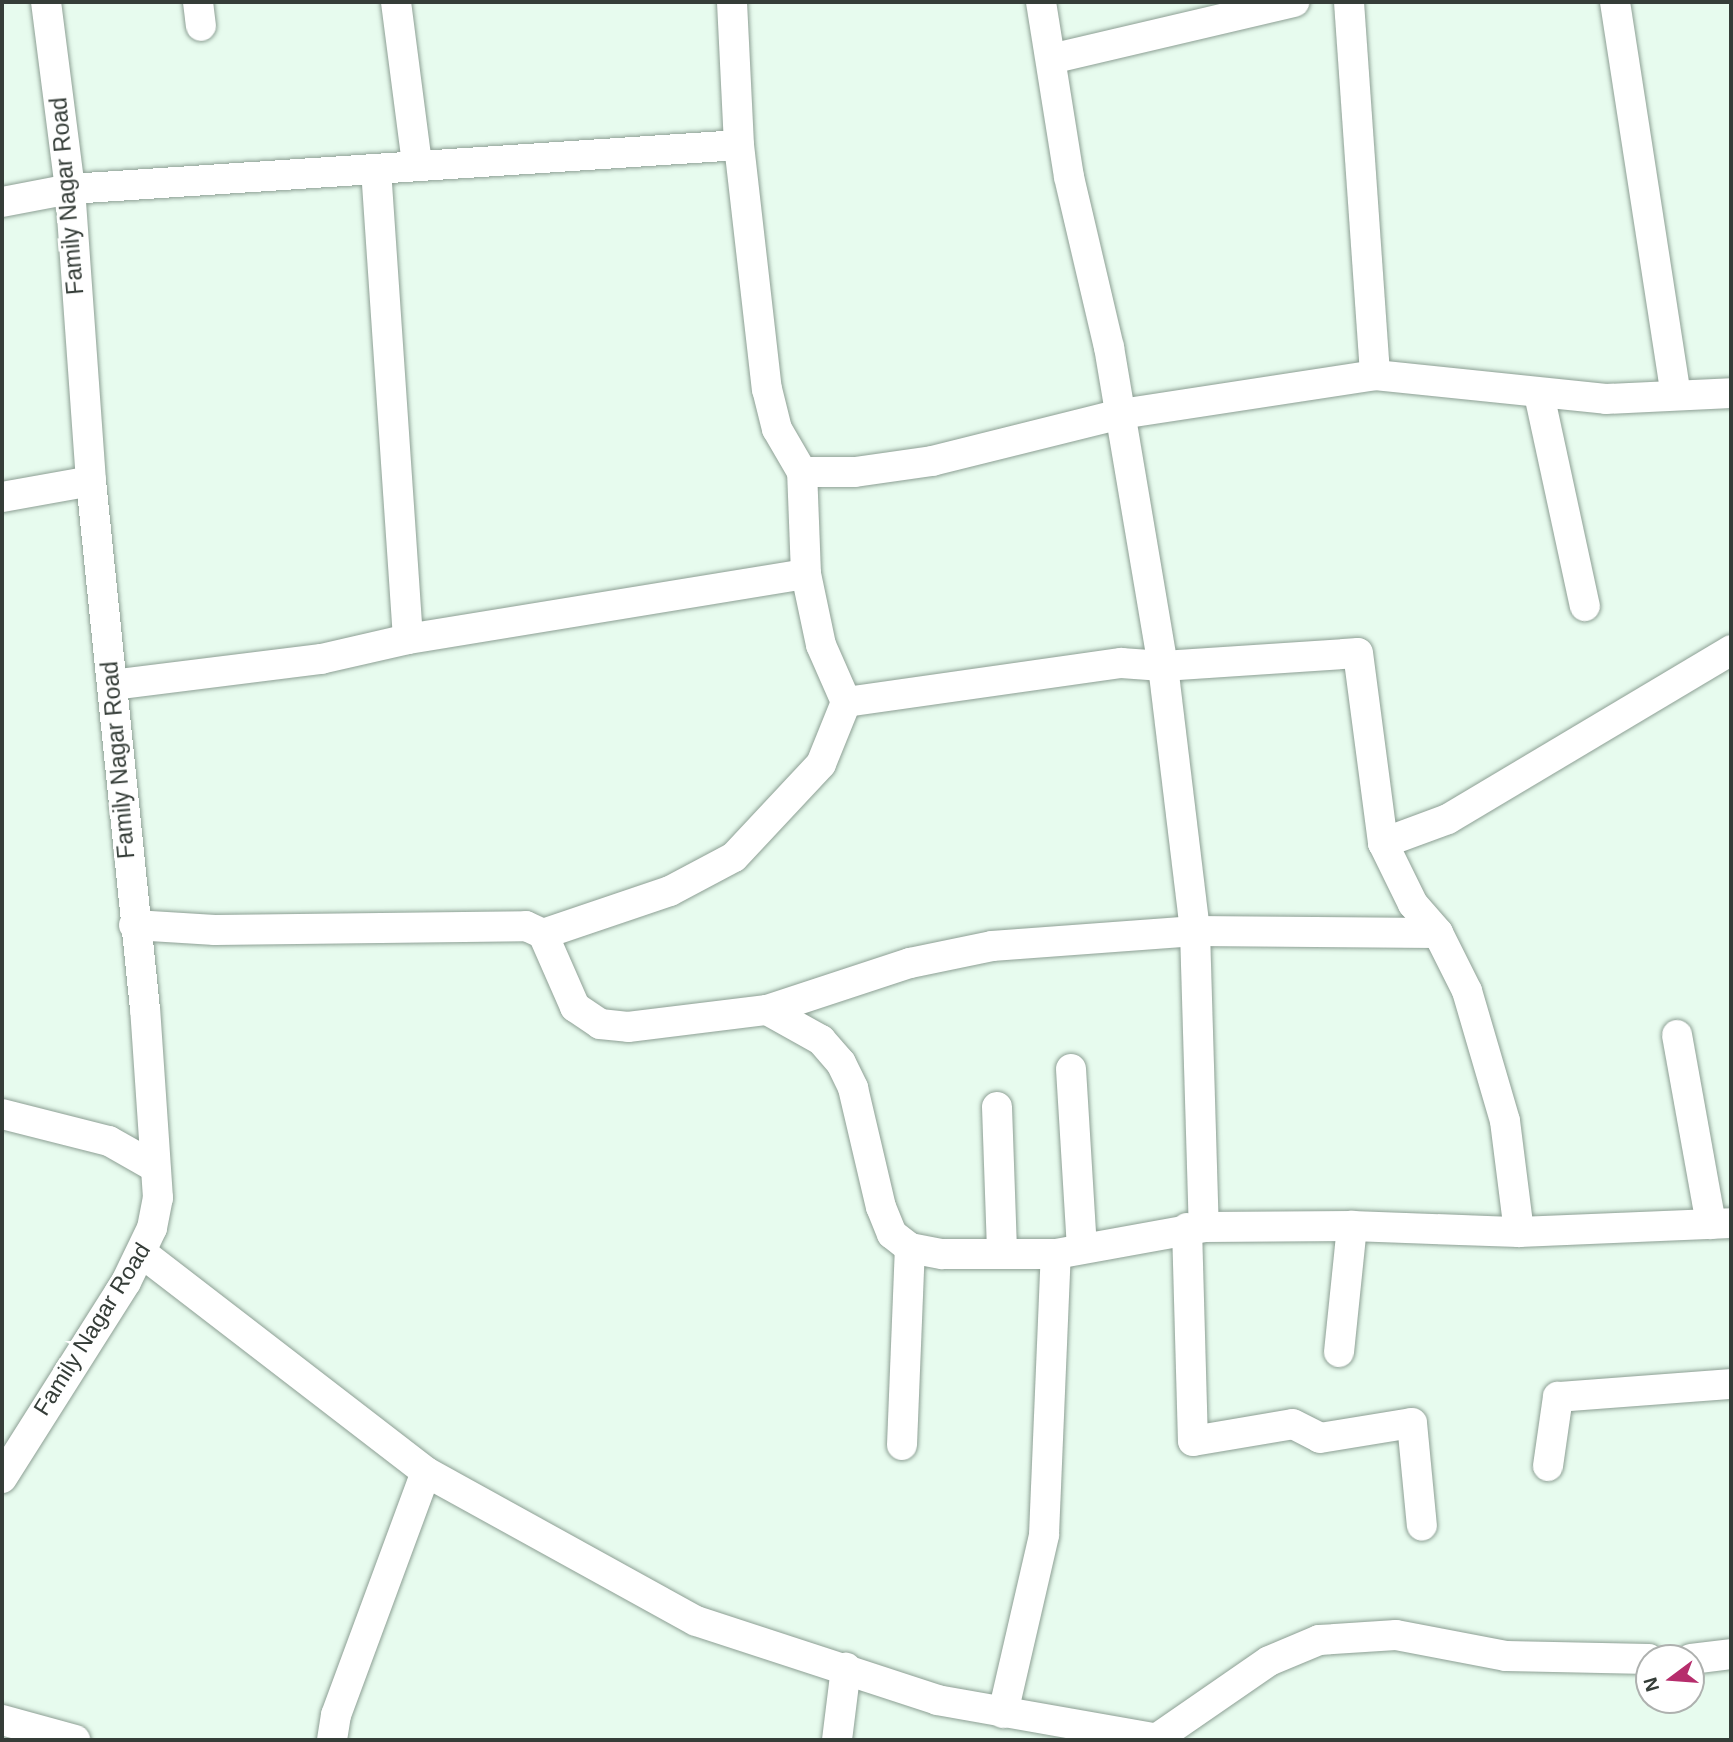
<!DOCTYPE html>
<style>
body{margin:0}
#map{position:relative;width:1733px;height:1742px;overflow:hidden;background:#e7fbee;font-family:Arial,sans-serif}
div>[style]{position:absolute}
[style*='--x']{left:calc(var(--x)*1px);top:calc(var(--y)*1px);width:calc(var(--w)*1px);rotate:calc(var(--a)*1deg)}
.roads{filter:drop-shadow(0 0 2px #8d9f94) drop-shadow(0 0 2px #8d9f94)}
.minor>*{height:30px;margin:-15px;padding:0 15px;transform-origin:15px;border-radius:15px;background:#fff}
span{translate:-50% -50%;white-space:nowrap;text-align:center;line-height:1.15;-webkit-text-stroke:6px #fff;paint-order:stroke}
.street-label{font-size:23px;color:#353d38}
.frame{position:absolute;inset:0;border:4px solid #353d38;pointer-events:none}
.north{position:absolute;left:1635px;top:1644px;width:70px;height:70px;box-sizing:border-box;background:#fff;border:2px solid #aeb1af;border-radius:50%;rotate:254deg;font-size:19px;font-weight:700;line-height:28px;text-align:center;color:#353d38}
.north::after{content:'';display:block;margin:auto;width:24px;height:32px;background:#b62d6c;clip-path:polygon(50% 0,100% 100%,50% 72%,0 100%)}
</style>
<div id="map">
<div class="roads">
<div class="minor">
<i style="--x:198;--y:2;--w:24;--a:83"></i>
<i style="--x:396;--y:2;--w:163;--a:82.6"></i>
<i style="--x:732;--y:2;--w:143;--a:87.2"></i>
<i style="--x:739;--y:145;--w:246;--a:83.5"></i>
<i style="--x:767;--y:389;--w:41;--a:76"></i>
<i style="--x:777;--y:429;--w:50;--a:59.8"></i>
<i style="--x:802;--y:472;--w:53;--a:0"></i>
<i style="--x:855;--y:472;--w:78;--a:-8.1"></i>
<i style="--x:932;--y:461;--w:195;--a:-14"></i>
<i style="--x:1121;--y:414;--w:257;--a:-8.7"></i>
<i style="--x:1375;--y:375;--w:232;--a:5.9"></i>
<i style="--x:1606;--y:399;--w:125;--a:-2.7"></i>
<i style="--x:1041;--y:2;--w:177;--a:80.9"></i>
<i style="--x:1069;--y:177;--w:175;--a:76.8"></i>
<i style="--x:1109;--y:347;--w:324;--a:80.4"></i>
<i style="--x:1163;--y:666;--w:267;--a:83.1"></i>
<i style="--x:1195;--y:931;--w:296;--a:88.3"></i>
<i style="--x:1349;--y:2;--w:374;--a:86"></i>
<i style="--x:1615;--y:2;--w:397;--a:81.2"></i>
<i style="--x:1051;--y:59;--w:250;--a:-13.2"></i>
<i style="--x:376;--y:169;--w:471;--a:86.1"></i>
<i style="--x:2;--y:202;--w:69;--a:-10.8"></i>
<i style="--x:70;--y:189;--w:670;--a:-3.76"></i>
<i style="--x:1539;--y:394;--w:217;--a:77.8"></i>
<i style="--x:2;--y:497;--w:90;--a:-10.2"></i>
<i style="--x:112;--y:685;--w:211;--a:-7.1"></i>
<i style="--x:321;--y:659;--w:89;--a:-12.9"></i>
<i style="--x:408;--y:639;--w:403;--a:-9.3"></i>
<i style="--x:846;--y:702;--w:278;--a:-8.1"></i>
<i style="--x:1121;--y:663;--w:42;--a:4.1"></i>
<i style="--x:1163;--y:666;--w:195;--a:-3.8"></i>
<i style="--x:1358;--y:653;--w:192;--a:82.5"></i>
<i style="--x:1383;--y:843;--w:68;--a:63.8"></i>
<i style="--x:1413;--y:904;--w:38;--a:49"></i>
<i style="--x:1438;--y:933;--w:65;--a:63.4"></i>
<i style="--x:1467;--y:991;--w:135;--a:73.7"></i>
<i style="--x:1505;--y:1121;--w:112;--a:82.8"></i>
<i style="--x:1383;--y:843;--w:69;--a:-20.3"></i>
<i style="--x:1448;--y:819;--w:330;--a:-30.8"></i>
<i style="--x:134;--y:925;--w:81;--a:3.5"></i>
<i style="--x:215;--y:930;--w:311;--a:-0.7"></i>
<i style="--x:526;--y:926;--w:19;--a:25"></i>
<i style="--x:543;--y:934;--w:80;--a:66.3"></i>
<i style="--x:575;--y:1007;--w:30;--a:34"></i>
<i style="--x:600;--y:1024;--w:28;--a:6"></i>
<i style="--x:628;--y:1027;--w:140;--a:-7"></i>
<i style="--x:767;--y:1010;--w:62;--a:29.1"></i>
<i style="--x:821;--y:1040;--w:30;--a:49"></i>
<i style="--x:841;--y:1063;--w:28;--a:64"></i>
<i style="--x:853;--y:1088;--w:122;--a:76.8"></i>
<i style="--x:881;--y:1207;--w:29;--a:68"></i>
<i style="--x:892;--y:1234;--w:23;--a:38"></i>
<i style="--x:910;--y:1248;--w:33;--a:11"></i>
<i style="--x:942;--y:1254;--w:114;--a:0"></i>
<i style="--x:1056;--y:1254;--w:150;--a:-10.3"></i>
<i style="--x:1204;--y:1227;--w:148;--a:-0.4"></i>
<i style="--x:1352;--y:1226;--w:167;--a:2.1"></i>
<i style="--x:1519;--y:1232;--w:212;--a:-2.4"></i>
<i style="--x:543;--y:934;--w:134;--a:-18.7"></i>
<i style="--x:670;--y:891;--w:72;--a:-28"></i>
<i style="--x:734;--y:857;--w:127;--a:-46.9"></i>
<i style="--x:821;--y:764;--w:67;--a:-68"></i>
<i style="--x:846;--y:702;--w:62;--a:-113.7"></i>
<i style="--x:821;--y:645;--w:73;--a:-101.9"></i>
<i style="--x:806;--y:574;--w:102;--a:-92.2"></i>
<i style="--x:767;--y:1010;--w:151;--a:-18.2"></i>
<i style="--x:910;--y:963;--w:84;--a:-11.7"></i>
<i style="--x:992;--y:946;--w:204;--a:-4.2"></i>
<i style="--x:1195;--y:931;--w:243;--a:0.5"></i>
<i style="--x:1677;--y:1035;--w:192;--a:79.8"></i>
<i style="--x:1071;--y:1069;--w:180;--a:86.5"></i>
<i style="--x:997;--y:1107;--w:145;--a:88"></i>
<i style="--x:2;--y:1114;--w:110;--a:14.2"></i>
<i style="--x:109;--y:1141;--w:53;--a:29.5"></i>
<i style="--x:1187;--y:1228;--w:213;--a:88.4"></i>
<i style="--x:1193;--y:1441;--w:101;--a:-9.6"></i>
<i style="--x:1293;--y:1424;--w:30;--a:27"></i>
<i style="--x:1320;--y:1438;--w:93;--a:-9.3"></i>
<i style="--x:1412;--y:1423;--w:103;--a:84.5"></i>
<i style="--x:142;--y:1253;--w:359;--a:37.6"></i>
<i style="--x:426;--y:1472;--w:308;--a:28.9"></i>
<i style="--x:696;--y:1621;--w:254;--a:18.1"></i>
<i style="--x:937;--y:1700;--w:231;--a:10"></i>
<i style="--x:1339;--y:1352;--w:127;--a:-84.1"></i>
<i style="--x:902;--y:1445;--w:197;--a:-87.7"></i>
<i style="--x:1548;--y:1466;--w:70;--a:-81.8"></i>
<i style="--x:1558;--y:1397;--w:173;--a:-4.3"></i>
<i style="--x:2;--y:1478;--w:232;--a:-57.7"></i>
<i style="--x:126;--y:1282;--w:60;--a:-64.3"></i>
<i style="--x:152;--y:1228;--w:31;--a:-79"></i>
<i style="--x:158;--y:1198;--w:189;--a:-93.9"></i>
<i style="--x:145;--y:1009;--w:531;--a:-95.84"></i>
<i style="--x:91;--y:481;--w:293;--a:-94.1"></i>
<i style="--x:70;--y:189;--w:189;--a:-97.3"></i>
<i style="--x:1691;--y:1659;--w:40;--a:-7.1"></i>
<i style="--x:1003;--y:1713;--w:183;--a:-77"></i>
<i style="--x:1044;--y:1535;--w:281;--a:-87.6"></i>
<i style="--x:2;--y:1720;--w:76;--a:15.3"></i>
<i style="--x:1156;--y:1739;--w:137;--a:-34.6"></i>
<i style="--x:1269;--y:1661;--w:54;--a:-22.8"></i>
<i style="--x:1319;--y:1640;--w:77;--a:-3.7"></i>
<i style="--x:1396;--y:1635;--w:112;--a:10.8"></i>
<i style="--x:1506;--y:1656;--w:143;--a:1.2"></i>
<i style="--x:332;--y:1740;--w:25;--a:-81"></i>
<i style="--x:336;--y:1715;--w:259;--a:-69.7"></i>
<i style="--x:837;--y:1740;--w:73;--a:-82.9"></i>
</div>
</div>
<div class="street-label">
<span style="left:67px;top:196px;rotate:-95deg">Family Nagar Road</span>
<span style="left:118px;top:760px;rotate:-95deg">Family Nagar Road</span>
<span style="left:92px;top:1329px;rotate:-58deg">Family Nagar Road</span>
</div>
<div class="frame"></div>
<div class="north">N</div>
</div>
